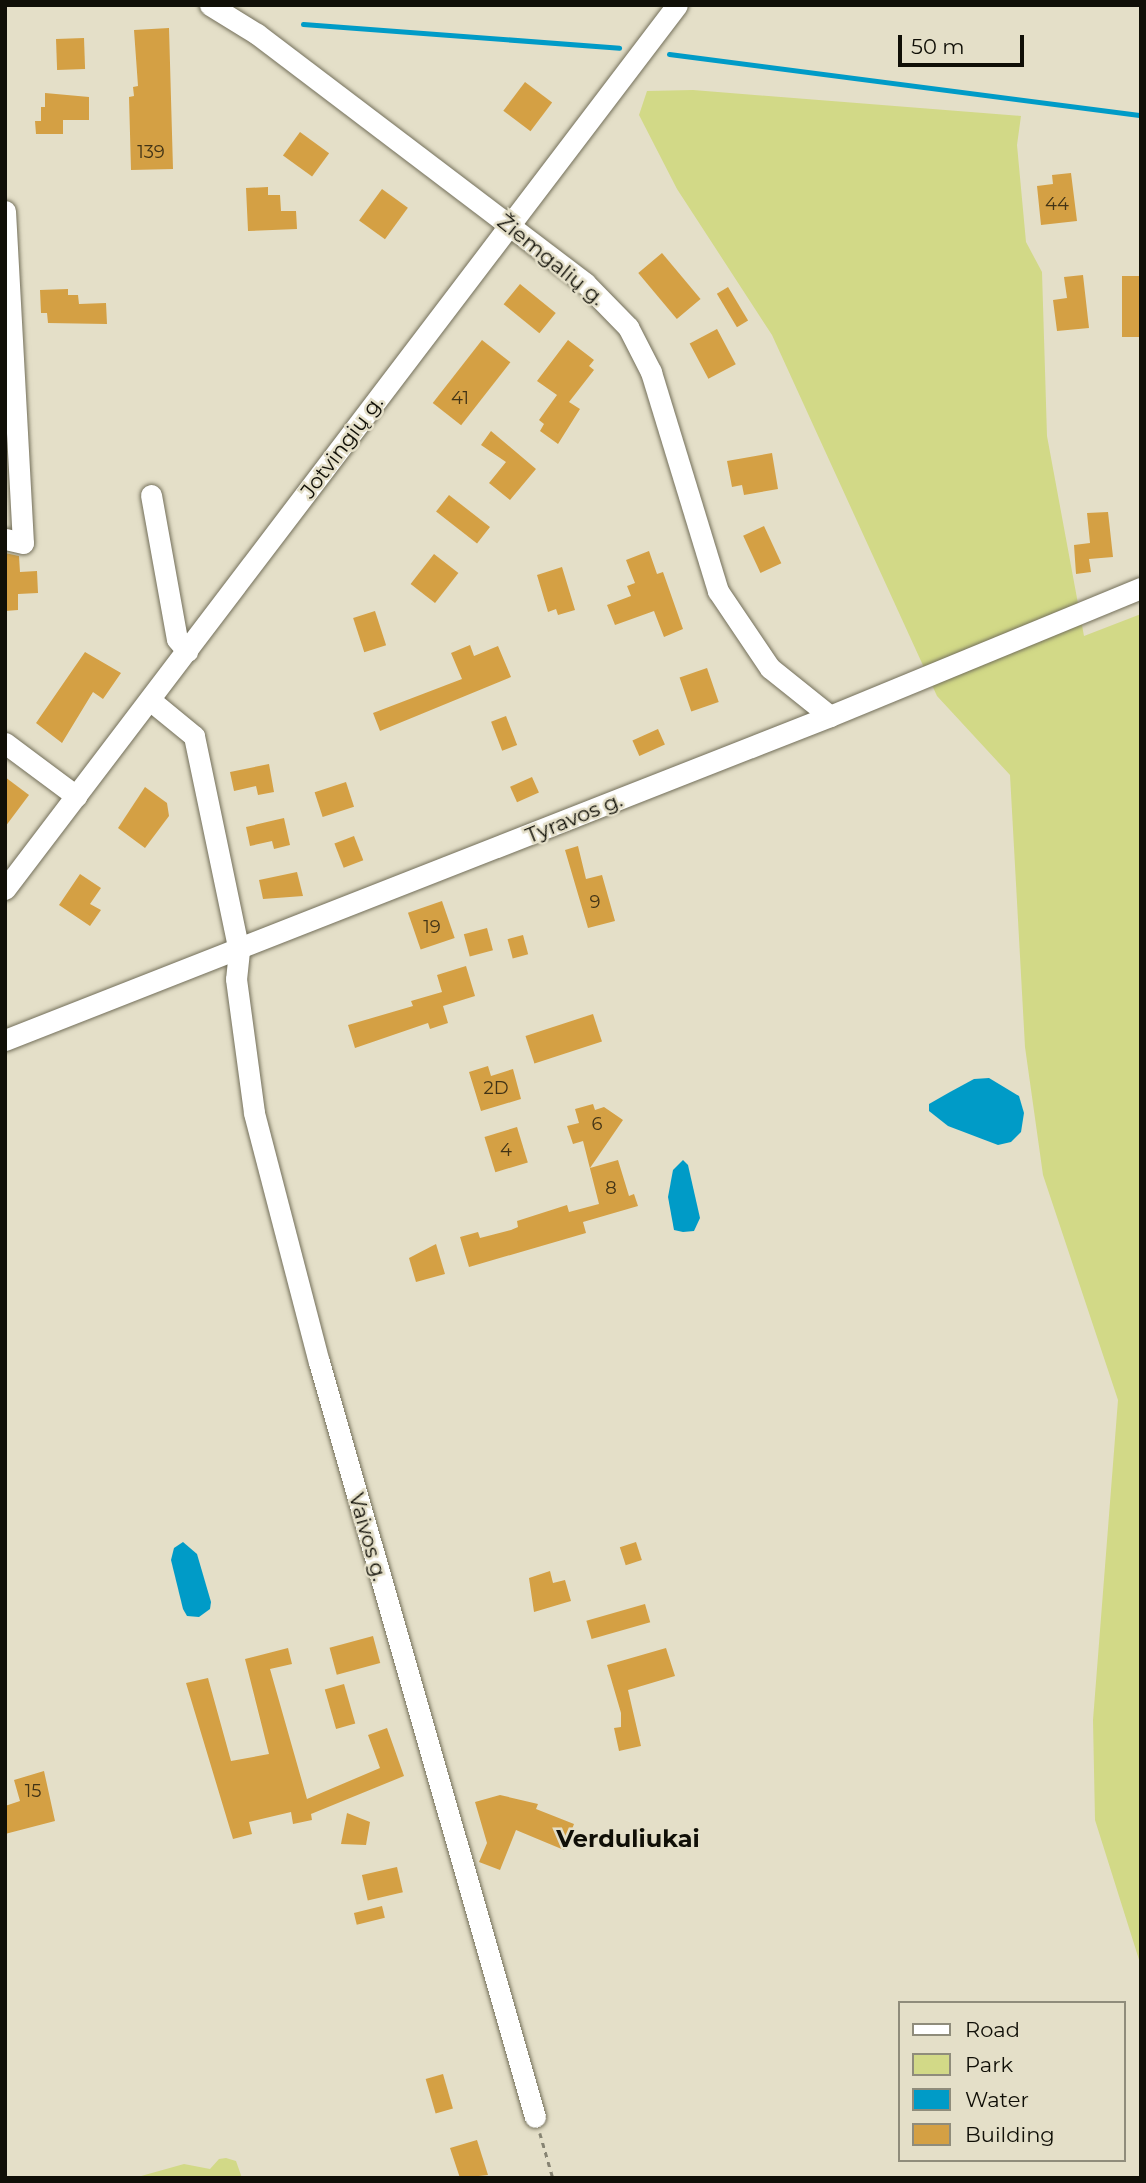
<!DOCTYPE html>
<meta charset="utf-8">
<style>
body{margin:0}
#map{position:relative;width:1146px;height:2183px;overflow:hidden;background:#e4dfc8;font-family:Montserrat,sans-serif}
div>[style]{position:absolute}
.green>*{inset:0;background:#d2d987}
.water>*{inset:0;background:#009bc7}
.stream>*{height:5px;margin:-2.5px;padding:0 2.5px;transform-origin:2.5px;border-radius:2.5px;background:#009bc7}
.building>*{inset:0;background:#d4a044;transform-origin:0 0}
.path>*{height:2.5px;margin-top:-1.25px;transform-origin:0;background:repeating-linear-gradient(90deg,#878473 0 5px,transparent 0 10px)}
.roads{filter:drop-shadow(0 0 2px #736f5a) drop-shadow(0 0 2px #736f5a)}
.minor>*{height:21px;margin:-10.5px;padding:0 10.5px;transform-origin:10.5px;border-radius:10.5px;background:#fff}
span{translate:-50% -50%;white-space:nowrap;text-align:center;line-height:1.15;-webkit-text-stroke:5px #e4dfc8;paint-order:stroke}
.number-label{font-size:18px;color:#413316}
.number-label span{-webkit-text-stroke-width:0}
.street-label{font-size:21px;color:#100f07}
.quarter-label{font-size:24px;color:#100f07;font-weight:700}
.frame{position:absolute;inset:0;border:7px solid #100f07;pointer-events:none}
.legend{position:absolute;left:898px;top:2001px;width:228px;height:161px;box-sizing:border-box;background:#e4dfc8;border:2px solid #8f8c7b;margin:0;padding:9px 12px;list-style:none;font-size:21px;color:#100f07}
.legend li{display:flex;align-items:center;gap:14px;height:35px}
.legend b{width:35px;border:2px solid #8f8c7b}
.scale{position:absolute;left:898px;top:35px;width:126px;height:32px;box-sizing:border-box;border:4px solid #100f07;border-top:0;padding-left:9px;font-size:21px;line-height:24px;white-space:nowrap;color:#100f07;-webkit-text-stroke:5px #e4dfc8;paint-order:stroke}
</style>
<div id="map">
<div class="green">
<i style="clip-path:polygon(693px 90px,1021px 116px,1017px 145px,1026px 242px,1042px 272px,1047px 436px,1084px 636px,1141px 614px,1141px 1966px,1095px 1820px,1093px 1720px,1118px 1400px,1043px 1175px,1025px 1047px,1010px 775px,937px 696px,772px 335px,677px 189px,639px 115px,647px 91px)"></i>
<i style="clip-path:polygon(226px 2158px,236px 2161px,242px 2178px,134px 2178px,184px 2164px,210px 2169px,219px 2159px)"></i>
</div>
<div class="water">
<i style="clip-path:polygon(989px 1078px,1019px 1096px,1024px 1113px,1021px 1132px,1011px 1142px,998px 1145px,948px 1126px,929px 1111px,929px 1104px,950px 1092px,974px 1079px)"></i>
<i style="clip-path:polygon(683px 1160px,688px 1165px,700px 1218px,694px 1231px,683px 1232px,674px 1230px,668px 1197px,673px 1170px)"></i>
<i style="clip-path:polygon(183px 1542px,197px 1554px,211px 1602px,210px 1609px,199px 1617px,187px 1616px,183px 1609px,171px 1560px,174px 1548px)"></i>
</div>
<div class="stream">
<i style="left:303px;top:24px;width:317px;rotate:4.3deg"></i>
<i style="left:669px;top:54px;width:476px;rotate:7.4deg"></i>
</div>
<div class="building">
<i style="clip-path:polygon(169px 28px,173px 169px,131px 170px,129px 97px,134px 96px,133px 87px,138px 86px,134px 30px)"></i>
<i style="left:84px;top:38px;width:31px;height:28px;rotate:88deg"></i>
<i style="left:525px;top:82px;width:34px;height:36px;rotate:37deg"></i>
<i style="clip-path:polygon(45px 93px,89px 97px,89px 120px,63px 120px,63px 134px,36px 134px,35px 121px,41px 121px,41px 107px,45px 107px)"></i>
<i style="left:300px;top:132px;width:36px;height:29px;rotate:36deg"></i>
<i style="clip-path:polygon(1071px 173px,1077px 221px,1041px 225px,1037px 186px,1053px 184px,1052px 175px)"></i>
<i style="clip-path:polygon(268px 187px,268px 195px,280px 195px,281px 211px,296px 211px,297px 229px,248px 231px,246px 188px)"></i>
<i style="left:382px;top:189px;width:32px;height:39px;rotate:36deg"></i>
<i style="left:662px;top:253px;width:60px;height:31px;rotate:50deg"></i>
<i style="clip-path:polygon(1083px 275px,1089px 328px,1057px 331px,1053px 300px,1067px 298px,1064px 277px)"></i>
<i style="left:1141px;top:276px;width:61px;height:19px;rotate:90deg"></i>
<i style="left:520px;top:284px;width:46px;height:26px;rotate:39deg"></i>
<i style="left:728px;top:287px;width:39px;height:13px;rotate:59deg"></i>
<i style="clip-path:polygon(68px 289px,68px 295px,78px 295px,79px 304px,106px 303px,107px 324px,48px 323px,47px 313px,41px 313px,40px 290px)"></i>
<i style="left:717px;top:329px;width:40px;height:31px;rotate:62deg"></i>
<i style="left:482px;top:340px;width:36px;height:80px;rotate:38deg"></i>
<i style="clip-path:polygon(568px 340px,594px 360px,589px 366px,594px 370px,569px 402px,580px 409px,558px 444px,540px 431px,544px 424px,539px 420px,557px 395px,537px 381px)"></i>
<i style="clip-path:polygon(491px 431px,536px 469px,510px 500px,489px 483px,506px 462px,481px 445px)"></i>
<i style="clip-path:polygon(772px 453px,778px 489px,744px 495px,742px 485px,732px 487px,727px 461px)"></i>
<i style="left:449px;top:495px;width:52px;height:21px;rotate:38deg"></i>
<i style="clip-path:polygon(1108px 512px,1113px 557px,1089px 559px,1091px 572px,1076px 574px,1074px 545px,1090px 543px,1087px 513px)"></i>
<i style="left:764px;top:526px;width:41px;height:23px;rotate:65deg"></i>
<i style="clip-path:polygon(649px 551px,657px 574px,663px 572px,683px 629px,664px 637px,654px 611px,615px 625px,607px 605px,631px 596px,627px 586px,635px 583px,626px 560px)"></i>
<i style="clip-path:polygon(5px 553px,19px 556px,20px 572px,37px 571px,38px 593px,18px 594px,18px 610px,5px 611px)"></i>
<i style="left:434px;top:554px;width:31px;height:38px;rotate:38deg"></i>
<i style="clip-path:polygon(562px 567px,575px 610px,558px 615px,556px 609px,548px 612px,537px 575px)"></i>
<i style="left:375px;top:611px;width:36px;height:23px;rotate:72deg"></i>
<i style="clip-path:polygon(470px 645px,474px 656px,498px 646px,511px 677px,380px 731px,373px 713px,462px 679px,451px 653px)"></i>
<i style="clip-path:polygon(85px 652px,121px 673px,103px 699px,93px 692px,62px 743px,36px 723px)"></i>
<i style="left:707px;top:668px;width:36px;height:29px;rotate:71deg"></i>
<i style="left:506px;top:716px;width:31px;height:16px;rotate:69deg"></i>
<i style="left:658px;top:729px;width:17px;height:28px;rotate:66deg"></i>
<i style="clip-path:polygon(269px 764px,274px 792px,258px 795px,256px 786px,234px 791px,230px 772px)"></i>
<i style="clip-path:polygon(5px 777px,29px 795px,5px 827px)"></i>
<i style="left:532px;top:777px;width:17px;height:24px;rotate:66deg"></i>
<i style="left:346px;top:782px;width:26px;height:33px;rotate:72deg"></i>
<i style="clip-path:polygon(145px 787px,167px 803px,169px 816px,145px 848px,118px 828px)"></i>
<i style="clip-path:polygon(284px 818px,290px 845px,274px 849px,272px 841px,250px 846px,246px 827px)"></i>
<i style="left:354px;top:836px;width:26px;height:21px;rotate:69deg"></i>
<i style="clip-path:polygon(578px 846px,586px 879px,602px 875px,615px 921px,588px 928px,565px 850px)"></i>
<i style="clip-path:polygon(297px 872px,303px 896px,263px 899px,259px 880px)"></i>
<i style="clip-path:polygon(80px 874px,101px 888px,90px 904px,101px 910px,90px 926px,59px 905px)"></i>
<i style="left:442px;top:901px;width:39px;height:36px;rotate:71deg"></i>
<i style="left:487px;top:928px;width:23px;height:24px;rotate:75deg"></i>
<i style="left:523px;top:935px;width:20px;height:16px;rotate:75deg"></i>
<i style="clip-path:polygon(466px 966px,475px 996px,443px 1006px,448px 1023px,430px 1029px,428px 1023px,355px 1048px,348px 1025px,413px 1006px,411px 1001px,442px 992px,437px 975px)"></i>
<i style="left:593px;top:1014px;width:29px;height:71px;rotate:72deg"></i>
<i style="clip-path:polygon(488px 1066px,491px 1076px,513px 1069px,521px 1099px,481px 1111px,469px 1072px)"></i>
<i style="clip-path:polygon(593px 1104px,595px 1110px,604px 1107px,623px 1120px,590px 1168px,618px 1160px,629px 1196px,634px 1194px,638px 1206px,583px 1222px,586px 1233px,469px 1267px,460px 1237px,478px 1232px,480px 1238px,511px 1230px,518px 1227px,517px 1221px,567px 1205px,569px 1212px,599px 1204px,583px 1141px,573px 1144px,567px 1126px,579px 1123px,575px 1109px)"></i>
<i style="left:517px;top:1127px;width:37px;height:34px;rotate:73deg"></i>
<i style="clip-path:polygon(436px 1244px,445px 1274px,416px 1282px,409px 1258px)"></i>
<i style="left:636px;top:1542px;width:19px;height:17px;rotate:72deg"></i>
<i style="clip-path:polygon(550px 1571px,553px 1583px,565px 1580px,571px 1601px,534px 1612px,529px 1578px)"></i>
<i style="left:645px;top:1604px;width:19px;height:61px;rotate:74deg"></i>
<i style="left:373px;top:1636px;width:28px;height:45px;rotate:75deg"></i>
<i style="clip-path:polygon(288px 1648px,292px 1664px,270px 1669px,307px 1799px,380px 1768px,368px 1735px,387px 1728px,404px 1776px,311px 1814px,312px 1820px,293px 1824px,291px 1812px,249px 1822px,252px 1834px,233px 1839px,186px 1683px,208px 1678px,231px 1761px,269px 1754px,245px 1659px)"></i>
<i style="clip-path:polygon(666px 1648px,675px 1676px,628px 1690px,641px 1746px,619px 1751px,614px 1728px,621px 1727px,621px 1713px,607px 1665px)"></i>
<i style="left:344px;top:1684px;width:41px;height:20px;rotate:74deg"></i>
<i style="clip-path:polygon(44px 1771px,55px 1821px,5px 1834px,5px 1806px,20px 1801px,14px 1780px)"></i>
<i style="clip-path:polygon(500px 1795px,538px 1804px,536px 1809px,574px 1824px,564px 1850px,516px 1830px,500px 1870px,479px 1862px,487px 1843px,475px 1802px)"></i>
<i style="clip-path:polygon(347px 1813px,370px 1822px,366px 1845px,341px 1844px)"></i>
<i style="left:397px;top:1867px;width:26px;height:36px;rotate:77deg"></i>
<i style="left:382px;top:1906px;width:12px;height:29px;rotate:76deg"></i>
<i style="left:443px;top:2074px;width:36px;height:18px;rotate:74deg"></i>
<i style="clip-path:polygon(477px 2140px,488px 2175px,460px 2178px,450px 2148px)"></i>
</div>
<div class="path">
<i style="left:540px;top:2133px;width:47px;rotate:73.9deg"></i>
</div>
<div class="roads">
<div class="minor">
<i style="left:210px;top:5px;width:55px;rotate:31.7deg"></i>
<i style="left:257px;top:34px;width:412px;rotate:37.2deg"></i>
<i style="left:585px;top:283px;width:62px;rotate:45.7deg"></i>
<i style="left:628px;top:327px;width:51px;rotate:62.9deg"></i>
<i style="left:651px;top:372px;width:229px;rotate:73deg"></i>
<i style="left:718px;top:591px;width:93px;rotate:56deg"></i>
<i style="left:770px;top:668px;width:77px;rotate:38.7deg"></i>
<i style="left:5px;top:211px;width:332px;rotate:86.9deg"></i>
<i style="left:23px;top:543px;width:18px;rotate:-167deg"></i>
<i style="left:151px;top:495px;width:146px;rotate:79.8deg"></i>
<i style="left:177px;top:639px;width:16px;rotate:50deg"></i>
<i style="left:150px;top:700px;width:57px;rotate:39.3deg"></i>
<i style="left:194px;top:736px;width:220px;rotate:78.2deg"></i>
<i style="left:239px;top:951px;width:28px;rotate:96deg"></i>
<i style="left:236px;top:979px;width:135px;rotate:82.3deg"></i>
<i style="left:254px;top:1113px;width:257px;rotate:75.4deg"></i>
<i style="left:319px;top:1362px;width:785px;rotate:74.03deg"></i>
<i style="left:5px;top:743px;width:89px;rotate:36.7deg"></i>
<i style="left:5px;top:889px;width:1110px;rotate:-52.76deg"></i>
<i style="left:5px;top:1040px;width:886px;rotate:-21.44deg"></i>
<i style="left:830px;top:716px;width:336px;rotate:-22.4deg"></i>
</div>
</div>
<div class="number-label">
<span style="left:151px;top:152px">139</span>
<span style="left:1057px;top:204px">44</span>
<span style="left:460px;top:398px">41</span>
<span style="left:595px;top:902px">9</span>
<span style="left:432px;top:927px">19</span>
<span style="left:496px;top:1088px">2D</span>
<span style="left:597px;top:1124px">6</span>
<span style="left:506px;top:1150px">4</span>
<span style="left:611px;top:1188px">8</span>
<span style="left:33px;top:1791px">15</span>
</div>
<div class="street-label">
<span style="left:551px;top:260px;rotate:39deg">Žiemgalių g.</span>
<span style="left:342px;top:447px;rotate:-53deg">Jotvingių g.</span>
<span style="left:574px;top:818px;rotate:-22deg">Tyravos g.</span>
<span style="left:368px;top:1537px;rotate:74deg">Vaivos g.</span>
</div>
<div class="quarter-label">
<span style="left:628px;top:1839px">Verduliukai</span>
</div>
<div class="frame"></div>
<ul class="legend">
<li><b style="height:9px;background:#fff"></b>Road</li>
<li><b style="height:19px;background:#d2d987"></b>Park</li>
<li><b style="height:19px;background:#009bc7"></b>Water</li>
<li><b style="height:19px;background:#d4a044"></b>Building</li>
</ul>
<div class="scale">50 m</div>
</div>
